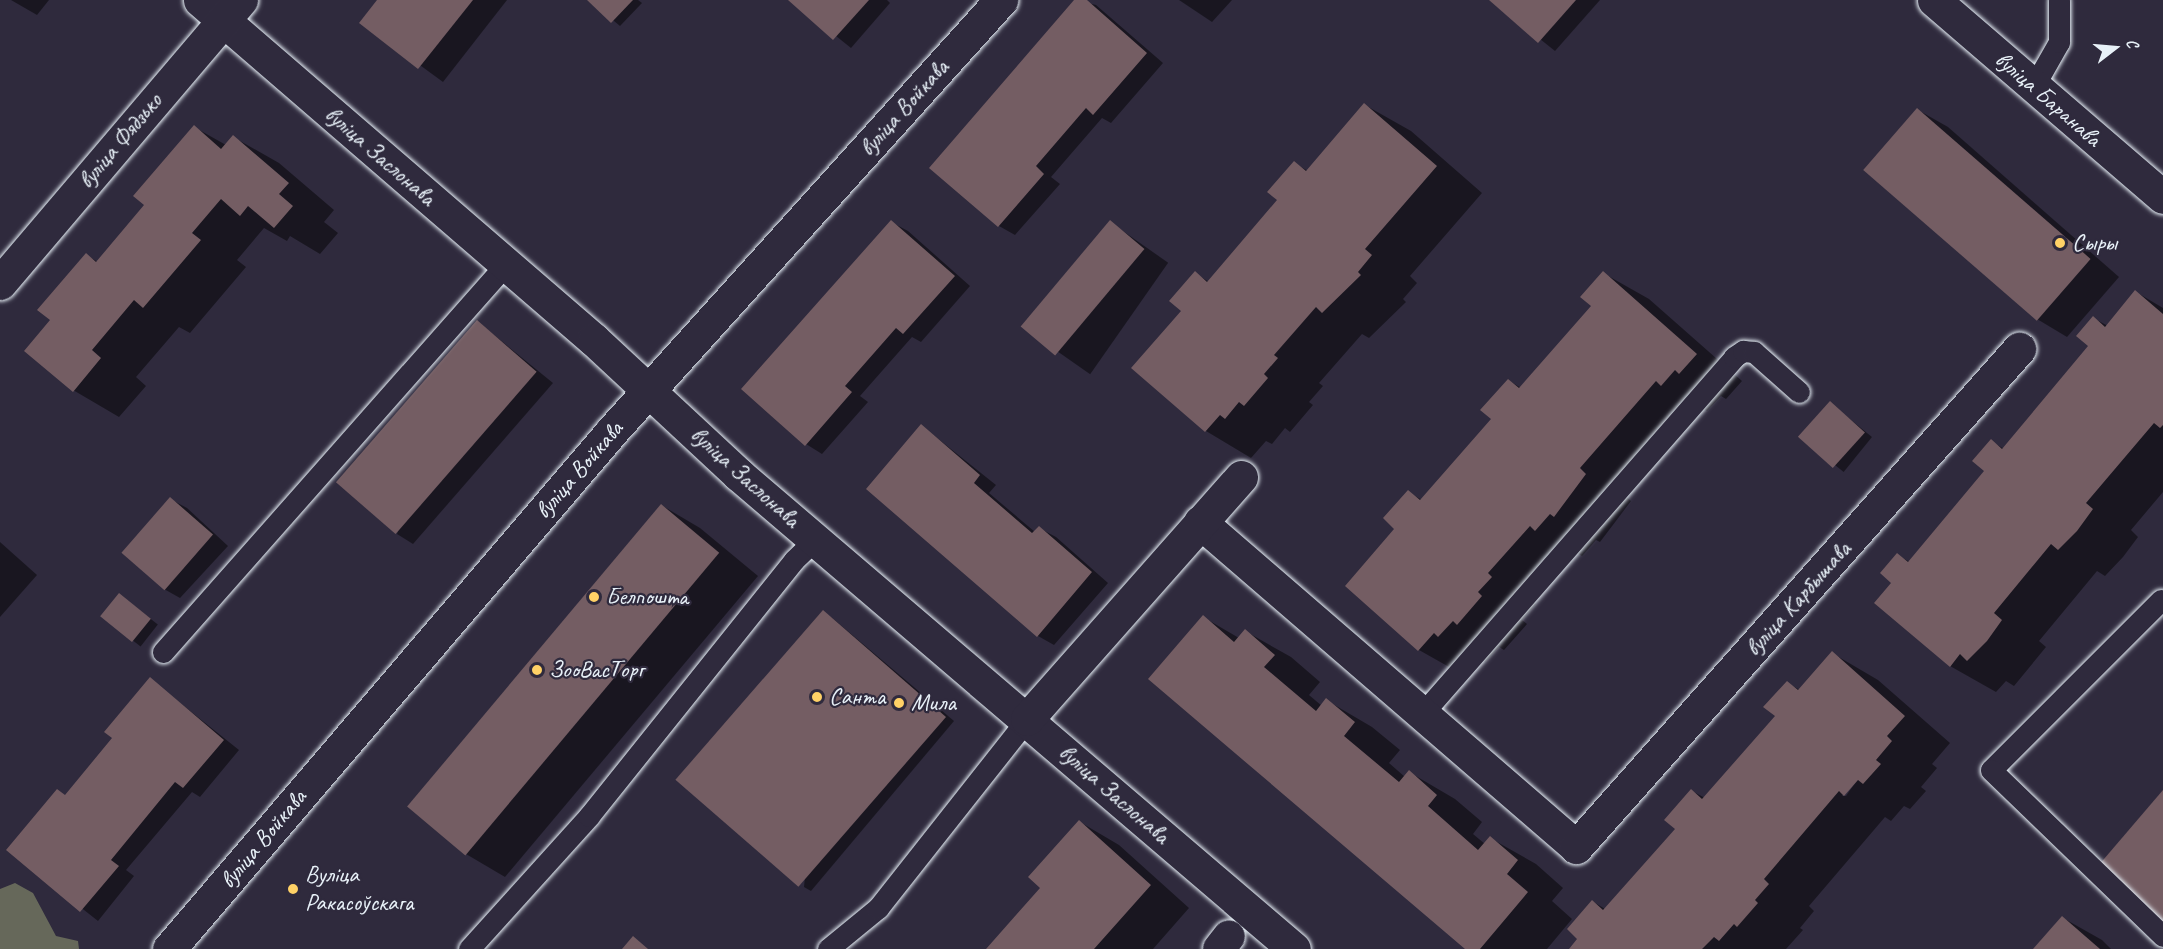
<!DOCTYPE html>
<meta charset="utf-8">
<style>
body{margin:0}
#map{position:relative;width:2163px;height:949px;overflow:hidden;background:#2f2a3d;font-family:Caveat,sans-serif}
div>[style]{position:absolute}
.green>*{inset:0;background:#66685a}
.shadow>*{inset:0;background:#0007;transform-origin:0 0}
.building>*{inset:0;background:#745d63;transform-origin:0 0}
.roads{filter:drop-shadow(0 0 2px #e8f1f8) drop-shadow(0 0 2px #e8f1f8)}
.service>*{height:21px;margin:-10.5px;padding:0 10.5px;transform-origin:10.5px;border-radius:10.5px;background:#2f2a3d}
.pedestrian>*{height:32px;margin:-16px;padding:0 16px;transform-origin:16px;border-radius:16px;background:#2f2a3d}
.minor>*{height:33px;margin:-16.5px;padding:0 16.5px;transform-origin:16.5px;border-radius:16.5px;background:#2f2a3d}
.secondary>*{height:33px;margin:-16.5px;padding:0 16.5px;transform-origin:16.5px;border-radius:16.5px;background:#2f2a3d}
.dots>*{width:16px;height:16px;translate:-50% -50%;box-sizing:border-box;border:3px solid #2f2a3d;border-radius:50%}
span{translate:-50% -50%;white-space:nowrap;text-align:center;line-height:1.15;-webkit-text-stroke:4.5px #2f2a3d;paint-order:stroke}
.street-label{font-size:24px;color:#e8f1f8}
.poi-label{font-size:24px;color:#e8f1f8}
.left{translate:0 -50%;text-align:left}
.north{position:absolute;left:2085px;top:18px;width:60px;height:60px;-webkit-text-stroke:4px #2f2a3d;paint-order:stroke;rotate:74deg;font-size:16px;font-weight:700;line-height:24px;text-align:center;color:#e8f1f8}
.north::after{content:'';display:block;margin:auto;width:21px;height:27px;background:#e8f1f8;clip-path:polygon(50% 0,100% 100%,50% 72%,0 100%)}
</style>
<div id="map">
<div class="green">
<i style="clip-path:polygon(15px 883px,33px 893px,56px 936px,78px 941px,79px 949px,0 949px,0 889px)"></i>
</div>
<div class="shadow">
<i style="clip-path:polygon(11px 0,49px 0,37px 15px)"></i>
<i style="clip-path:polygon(379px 0,507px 0,443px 82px,361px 22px)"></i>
<i style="clip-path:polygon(589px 0,638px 0,642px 3px,620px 26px)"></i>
<i style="clip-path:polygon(791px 0,887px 0,890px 3px,851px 48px)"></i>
<i style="clip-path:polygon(1076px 0,1096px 5px,1163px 63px,1111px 123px,1102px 118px,1051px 177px,1060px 184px,1015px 235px,999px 226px)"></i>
<i style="clip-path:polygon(1179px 0,1232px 0,1212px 22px)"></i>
<i style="clip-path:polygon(1491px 0,1600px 0,1555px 51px)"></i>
<i style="clip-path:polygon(1365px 105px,1411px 131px,1482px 193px,1410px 276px,1417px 283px,1403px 299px,1406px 302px,1369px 338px,1362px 334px,1319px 383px,1323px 386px,1309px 402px,1313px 405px,1290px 432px,1285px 428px,1272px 444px,1266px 441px,1251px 458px,1206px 431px,1183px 310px,1195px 273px,1209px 282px,1280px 200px,1294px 163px,1308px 171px)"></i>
<i style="clip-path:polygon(1918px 110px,1948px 127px,2119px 277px,2067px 337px,2037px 319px)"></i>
<i style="clip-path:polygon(194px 127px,226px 145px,233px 137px,279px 163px,334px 210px,324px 222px,338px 233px,320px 254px,290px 236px,287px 241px,264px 228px,237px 260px,246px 267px,190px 333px,179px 327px,136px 377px,146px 386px,119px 417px,73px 390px,52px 320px,86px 255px,98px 262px,146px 205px)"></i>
<i style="clip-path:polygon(891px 222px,908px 231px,970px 286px,921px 342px,912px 337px,860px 396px,868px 402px,822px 454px,806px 444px)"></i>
<i style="left:1110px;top:222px;width:71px;height:136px;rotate:35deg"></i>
<i style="clip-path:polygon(1603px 273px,1649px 299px,1742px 381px,1726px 399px,1721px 396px,1707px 411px,1702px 408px,1625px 496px,1631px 501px,1600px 542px,1596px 540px,1582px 556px,1575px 552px,1532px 601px,1536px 604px,1522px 620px,1527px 624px,1504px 650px,1499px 647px,1485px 662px,1480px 659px,1465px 676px,1419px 650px,1397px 529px,1408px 492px,1422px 500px,1493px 419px,1508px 380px,1521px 388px,1593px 306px)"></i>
<i style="clip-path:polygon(2136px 292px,2163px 308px,2163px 492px,2131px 530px,2138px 537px,2123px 557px,2105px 576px,2097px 571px,2039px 641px,2046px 647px,2014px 686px,2006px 681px,1996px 692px,1950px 666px,1897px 555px,1910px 562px,1986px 471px,1991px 441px,2004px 449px,2090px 346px,2093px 318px,2108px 326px)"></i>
<i style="clip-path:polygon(478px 322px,553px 383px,413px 544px,397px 534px)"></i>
<i style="left:1830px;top:403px;width:54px;height:45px;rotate:39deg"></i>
<i style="clip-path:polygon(922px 426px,996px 485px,989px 493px,1035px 532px,1039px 528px,1056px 537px,1108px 583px,1054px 645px,1038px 636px)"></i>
<i style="clip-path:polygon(170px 499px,187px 508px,228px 546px,180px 598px,164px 589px)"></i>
<i style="clip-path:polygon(661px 505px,700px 528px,758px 576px,505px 877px,466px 854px)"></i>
<i style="clip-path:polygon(0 542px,37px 575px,0 617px)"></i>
<i style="left:120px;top:595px;width:48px;height:28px;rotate:38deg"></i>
<i style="clip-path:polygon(831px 617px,954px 721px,811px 891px,804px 887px)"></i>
<i style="clip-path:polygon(1203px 617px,1239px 638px,1245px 631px,1291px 657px,1320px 682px,1309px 695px,1322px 706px,1326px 700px,1372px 727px,1400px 750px,1389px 763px,1405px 777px,1409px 772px,1455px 799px,1482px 822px,1473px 834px,1485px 844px,1490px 838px,1536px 864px,1563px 888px,1552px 901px,1572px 919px,1547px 949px,1468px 949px)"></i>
<i style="clip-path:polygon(evenodd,1832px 653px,1878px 680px,1950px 743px,1932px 764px,1937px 768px,1921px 787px,1926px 791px,1910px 809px,1904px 806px,1891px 821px,1885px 817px,1809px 906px,1814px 911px,1800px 928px,1803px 930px,1786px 949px,1571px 949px,1580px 938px,1592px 901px,1605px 909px,1677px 829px,1692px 791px,1705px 798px,1777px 716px,1787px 683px,1800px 690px,1832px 653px,1862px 773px,1846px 796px,1842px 796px,1862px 773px)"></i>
<i style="clip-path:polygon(150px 679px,239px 750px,200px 797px,192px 792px,126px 870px,134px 876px,98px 921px,8px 850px,66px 796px,114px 738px)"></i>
<i style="clip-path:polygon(1080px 822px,1119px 845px,1189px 908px,1153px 949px,988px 949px,1042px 888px)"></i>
<i style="clip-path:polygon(2063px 918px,2102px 940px,2111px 949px,2035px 949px)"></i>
</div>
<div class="building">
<i style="clip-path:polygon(377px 0,473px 0,418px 69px,359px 23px)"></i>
<i style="clip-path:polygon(587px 0,633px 0,611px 23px)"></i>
<i style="clip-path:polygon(788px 0,869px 0,833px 40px)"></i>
<i style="clip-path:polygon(1074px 0,1087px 0,1147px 53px,1093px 115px,1086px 108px,1036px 166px,1044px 174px,998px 227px,929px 168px)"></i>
<i style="clip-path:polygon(1489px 0,1576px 0,1538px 43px)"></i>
<i style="clip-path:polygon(1364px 103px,1437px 166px,1365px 249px,1372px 255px,1358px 272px,1361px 275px,1322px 313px,1316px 307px,1274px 355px,1278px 358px,1264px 374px,1268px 378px,1244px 406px,1239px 402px,1225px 419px,1220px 415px,1205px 432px,1131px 368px,1181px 311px,1169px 301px,1195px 271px,1207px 282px,1277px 200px,1267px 192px,1294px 161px,1306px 171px)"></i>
<i style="left:1917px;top:108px;width:230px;height:82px;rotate:41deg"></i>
<i style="clip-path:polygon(194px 125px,221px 149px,233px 135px,289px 183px,279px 194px,293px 206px,274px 228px,248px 206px,240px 216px,221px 199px,192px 233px,201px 240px,143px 308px,134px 300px,92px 350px,101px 358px,73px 392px,24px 351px,50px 320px,37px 310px,86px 253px,96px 262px,144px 205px,133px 196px)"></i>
<i style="clip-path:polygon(891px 220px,955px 276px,903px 334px,896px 328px,845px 386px,852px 392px,805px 446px,741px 389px)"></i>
<i style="left:1110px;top:220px;width:45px;height:139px;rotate:40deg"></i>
<i style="clip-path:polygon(1603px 271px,1697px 354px,1679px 374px,1675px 370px,1661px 386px,1656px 381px,1580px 468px,1586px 474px,1554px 517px,1550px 514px,1535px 531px,1530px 526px,1488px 573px,1492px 577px,1478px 592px,1482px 596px,1457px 625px,1453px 621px,1438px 637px,1434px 633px,1418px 651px,1345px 586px,1394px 529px,1383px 518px,1408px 490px,1420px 500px,1491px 419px,1480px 410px,1508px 379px,1519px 388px,1591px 306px,1580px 297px)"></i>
<i style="clip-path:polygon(2135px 290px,2163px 314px,2163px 425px,2160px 428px,2154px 423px,2086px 503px,2093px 509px,2077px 531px,2058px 550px,2051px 544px,1994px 613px,2002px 620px,1987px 641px,1967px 661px,1960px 654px,1950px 667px,1874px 603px,1891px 583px,1880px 573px,1897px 553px,1908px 562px,1984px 471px,1972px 461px,1991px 439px,2002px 449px,2088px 346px,2076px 336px,2093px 316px,2105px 327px)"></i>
<i style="left:477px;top:320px;width:79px;height:215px;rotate:41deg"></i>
<i style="left:1830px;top:401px;width:47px;height:48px;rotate:42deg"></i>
<i style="clip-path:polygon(921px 424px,980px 475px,974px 483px,1032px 533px,1039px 526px,1092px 572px,1037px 637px,866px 489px)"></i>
<i style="left:170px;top:497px;width:57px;height:74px;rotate:41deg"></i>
<i style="left:661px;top:504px;width:76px;height:395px;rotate:40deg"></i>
<i style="left:119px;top:593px;width:41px;height:30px;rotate:39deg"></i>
<i style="left:823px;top:610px;width:163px;height:225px;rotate:41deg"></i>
<i style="clip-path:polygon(1203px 615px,1234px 642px,1245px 629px,1275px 655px,1264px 667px,1316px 711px,1326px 698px,1355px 722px,1344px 736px,1399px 782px,1409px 770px,1437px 795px,1428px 806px,1478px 850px,1490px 836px,1518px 860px,1507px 874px,1528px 892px,1480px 949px,1465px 949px,1148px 679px)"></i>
<i style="clip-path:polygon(1832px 651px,1905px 716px,1887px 736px,1892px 741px,1876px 760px,1881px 764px,1863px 784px,1858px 780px,1844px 796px,1839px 791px,1764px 879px,1769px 884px,1755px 900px,1758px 903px,1737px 927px,1734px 924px,1719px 941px,1714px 937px,1702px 949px,1569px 949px,1577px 939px,1567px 929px,1592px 900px,1603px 910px,1675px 829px,1664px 820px,1691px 789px,1702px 799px,1775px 716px,1763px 707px,1787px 681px,1798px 690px)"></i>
<i style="clip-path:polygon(150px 677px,224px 740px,183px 788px,175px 782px,111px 860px,119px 866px,80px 912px,6px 850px,57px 789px,65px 795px,112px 738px,104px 732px)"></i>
<i style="clip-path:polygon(2163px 790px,2163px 922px,2098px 866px)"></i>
<i style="clip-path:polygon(1079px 820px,1151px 885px,1094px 949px,986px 949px,1040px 888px,1028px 877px)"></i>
<i style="clip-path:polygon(2062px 916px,2100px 949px,2033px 949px)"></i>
<i style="clip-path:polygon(633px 936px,648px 949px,622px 949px)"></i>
</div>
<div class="roads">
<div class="service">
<i style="left:2034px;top:86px;width:51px;rotate:-60.4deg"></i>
<i style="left:2059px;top:42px;width:42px;rotate:-90deg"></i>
<i style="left:2161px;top:600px;width:240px;rotate:135deg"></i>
<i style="left:1991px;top:770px;width:239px;rotate:44deg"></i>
<i style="left:163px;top:652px;width:518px;rotate:-48.52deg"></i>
<i style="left:1422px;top:714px;width:474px;rotate:-48.8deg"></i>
<i style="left:1734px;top:357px;width:11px;rotate:-34deg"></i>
<i style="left:1743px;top:351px;width:11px;rotate:5deg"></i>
<i style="left:1754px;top:352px;width:60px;rotate:41.6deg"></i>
<i style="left:469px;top:949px;width:179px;rotate:-47.9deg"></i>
<i style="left:589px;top:816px;width:328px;rotate:-51.3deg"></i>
<i style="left:794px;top:560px;width:29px;rotate:-44deg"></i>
<i style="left:828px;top:949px;width:65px;rotate:-39.4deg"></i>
<i style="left:878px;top:908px;width:241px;rotate:-51.7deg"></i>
</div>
<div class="pedestrian">
<i style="left:1219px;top:949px;width:16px;rotate:-52deg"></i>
</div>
<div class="minor">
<i style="left:200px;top:0;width:520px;rotate:40.79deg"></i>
<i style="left:594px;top:340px;width:197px;rotate:42.9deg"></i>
<i style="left:738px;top:474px;width:731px;rotate:40.51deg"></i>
<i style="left:0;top:283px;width:372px;rotate:-49.6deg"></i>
<i style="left:1200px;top:522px;width:497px;rotate:40.8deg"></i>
<i style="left:1576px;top:847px;width:667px;rotate:-48.35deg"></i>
<i style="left:1027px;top:719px;width:323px;rotate:-48.5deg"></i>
</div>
<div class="secondary">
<i style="left:1934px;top:0;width:302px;rotate:40.7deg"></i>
<i style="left:169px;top:949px;width:682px;rotate:-49.46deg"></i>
<i style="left:612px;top:431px;width:581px;rotate:-47.93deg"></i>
</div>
</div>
<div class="dots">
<i style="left:2060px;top:243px;background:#ffd166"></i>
<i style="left:594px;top:597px;background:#ffd166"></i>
<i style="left:537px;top:670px;background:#ffd166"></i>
<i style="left:817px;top:697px;background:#ffd166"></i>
<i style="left:899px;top:703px;background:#ffd166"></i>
<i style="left:293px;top:889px;background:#ffd166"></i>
</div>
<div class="street-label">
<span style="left:2048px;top:99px;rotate:41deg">вуліца Баранава</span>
<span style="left:904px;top:108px;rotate:-48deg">вуліца Войкава</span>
<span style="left:120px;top:141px;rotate:-50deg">вуліца Фядзько</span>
<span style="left:380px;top:156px;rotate:41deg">вуліца Заслонава</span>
<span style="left:579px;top:470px;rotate:-49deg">вуліца Войкава</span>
<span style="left:745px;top:477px;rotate:42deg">вуліца Заслонава</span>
<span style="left:1798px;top:599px;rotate:-48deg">вуліца Карбышава</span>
<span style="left:1114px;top:794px;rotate:41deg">вуліца Заслонава</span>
<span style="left:263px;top:839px;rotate:-50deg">вуліца Войкава</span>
</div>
<div class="poi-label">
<span class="left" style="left:2072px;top:243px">Сыры</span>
<span class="left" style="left:606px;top:597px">Белпошта</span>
<span class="left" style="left:549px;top:670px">ЗооВасТорг</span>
<span class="left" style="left:829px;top:697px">Санта</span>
<span class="left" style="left:911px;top:703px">Мила</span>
<span class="left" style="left:305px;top:889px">Вуліца<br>Ракасоўскага</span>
</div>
<div class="north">С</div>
</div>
